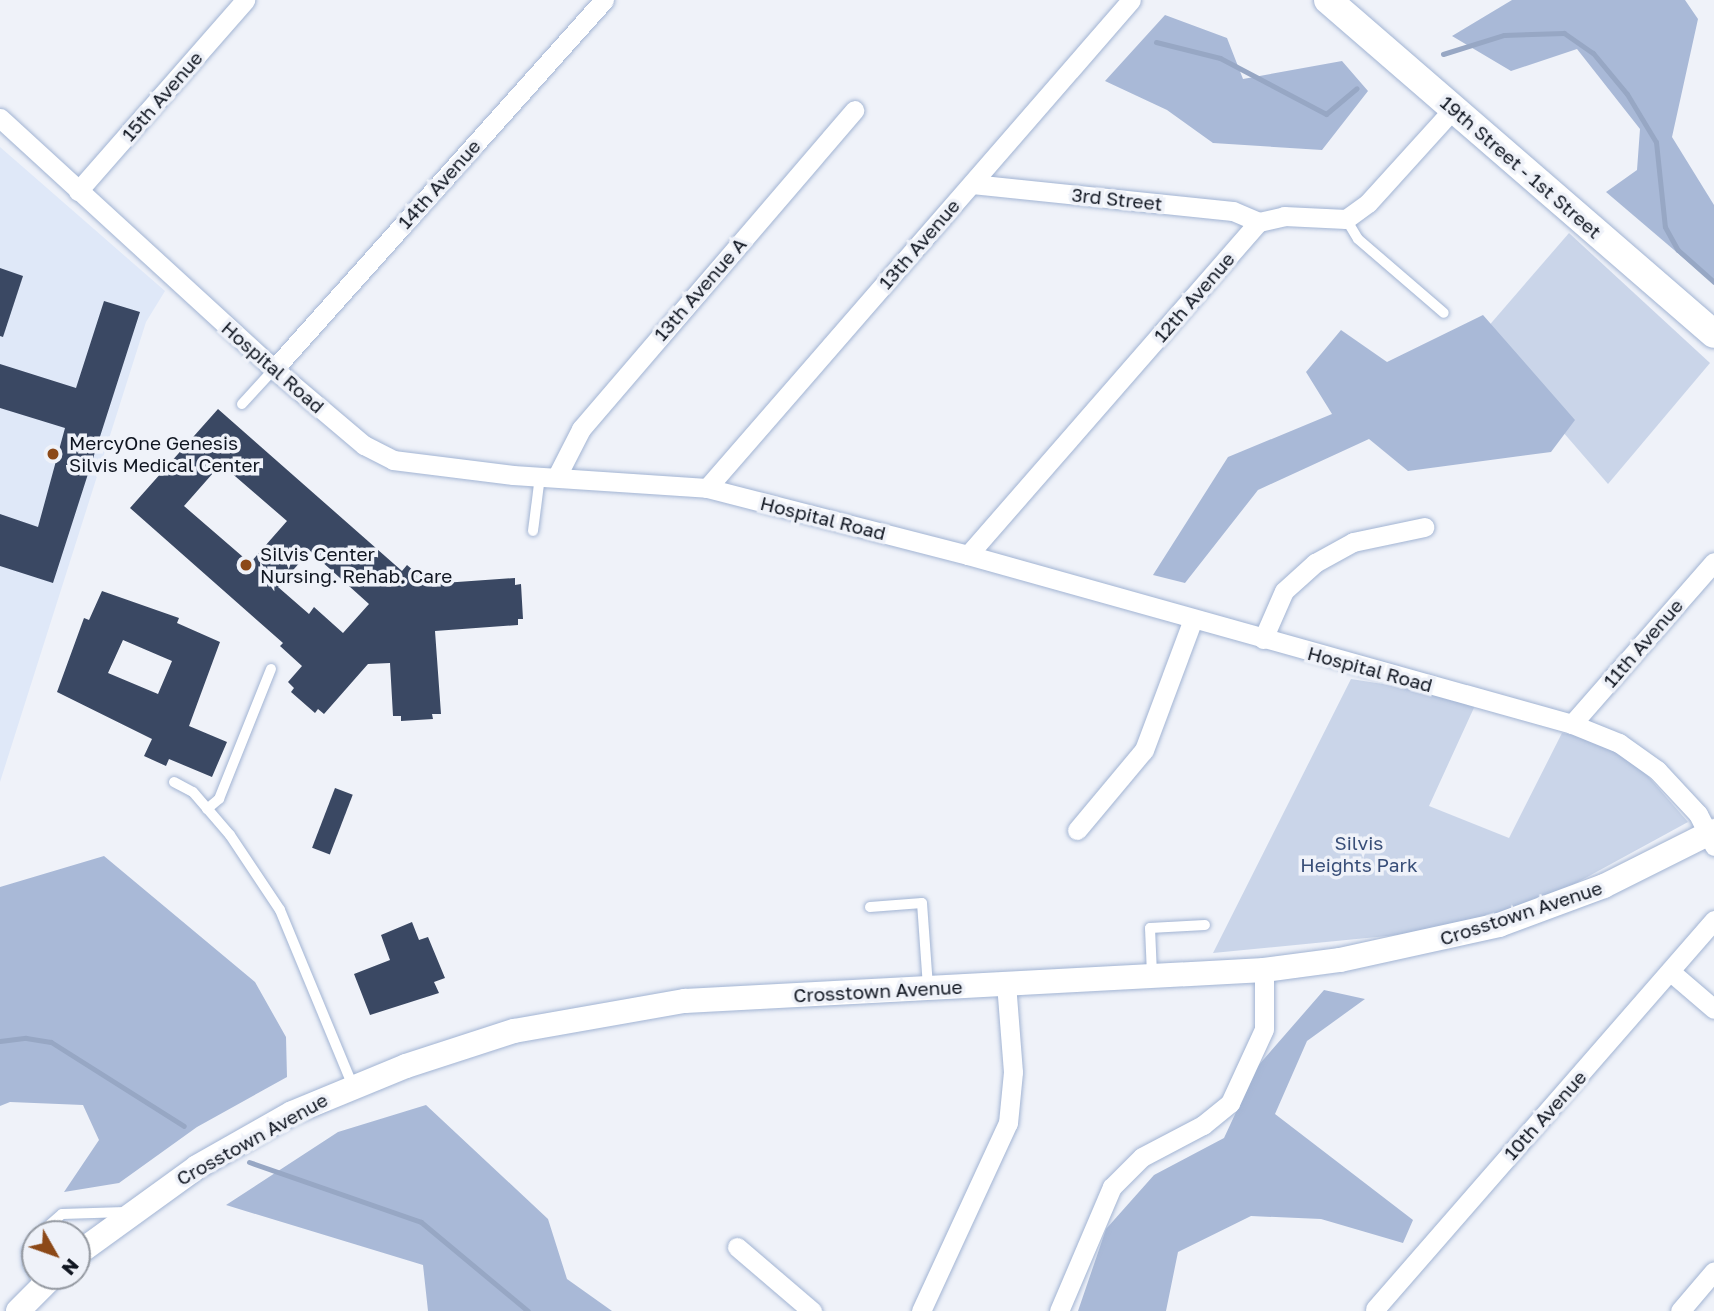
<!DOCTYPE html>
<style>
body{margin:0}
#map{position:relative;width:1714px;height:1311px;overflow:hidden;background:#eff2f9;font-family:"Golos Text",sans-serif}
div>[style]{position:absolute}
.built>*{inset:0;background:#dfe8f8}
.green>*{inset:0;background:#cad5e9}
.forest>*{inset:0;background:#a9b9d7}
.stream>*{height:5px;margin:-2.5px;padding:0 2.5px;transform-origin:2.5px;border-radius:2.5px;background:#97a7c4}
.building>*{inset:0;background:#3a4863;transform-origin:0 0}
.roads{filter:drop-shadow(0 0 2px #a2b4d3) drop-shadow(0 0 2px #a2b4d3)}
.service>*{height:10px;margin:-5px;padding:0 5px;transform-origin:5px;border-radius:5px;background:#fff}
.minor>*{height:19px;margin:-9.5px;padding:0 9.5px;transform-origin:9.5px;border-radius:9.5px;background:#fff}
.tertiary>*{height:24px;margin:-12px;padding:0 12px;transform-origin:12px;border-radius:12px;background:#fff}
.secondary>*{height:28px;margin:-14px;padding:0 14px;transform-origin:14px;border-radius:14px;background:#fff}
.dots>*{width:19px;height:19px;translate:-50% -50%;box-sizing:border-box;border:4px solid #eff2f9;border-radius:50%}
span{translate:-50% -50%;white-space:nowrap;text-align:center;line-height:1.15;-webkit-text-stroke:7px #eff2f9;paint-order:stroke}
.street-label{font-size:19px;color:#0f1520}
.poi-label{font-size:19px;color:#0f1520}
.left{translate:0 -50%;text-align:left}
.park-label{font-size:19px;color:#384e78}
.north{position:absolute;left:21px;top:1220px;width:70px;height:70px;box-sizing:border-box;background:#eff2f9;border:2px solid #959aa2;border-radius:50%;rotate:130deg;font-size:19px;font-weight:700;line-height:28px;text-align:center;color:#0f1520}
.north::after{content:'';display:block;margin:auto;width:24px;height:32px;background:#8c4918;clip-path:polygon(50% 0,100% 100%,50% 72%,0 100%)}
</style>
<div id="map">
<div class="built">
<i style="clip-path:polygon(0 147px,165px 291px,146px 322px,0 782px)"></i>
</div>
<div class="green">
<i style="clip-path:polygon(1569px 233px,1710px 363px,1608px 484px,1480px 336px)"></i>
<i style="clip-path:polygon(1351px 679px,1478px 699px,1429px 806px,1509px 838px,1562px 733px,1619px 743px,1688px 822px,1499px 925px,1213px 953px)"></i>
</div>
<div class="forest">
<i style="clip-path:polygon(1512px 0,1685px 0,1698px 19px,1672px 137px,1714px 205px,1714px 284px,1606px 192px,1637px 170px,1640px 129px,1577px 49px,1511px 71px,1452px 36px)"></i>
<i style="clip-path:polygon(1165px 15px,1227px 38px,1243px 79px,1342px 61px,1368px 91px,1322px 150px,1213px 143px,1167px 110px,1105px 81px)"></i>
<i style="clip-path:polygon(1483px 315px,1575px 420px,1551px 452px,1408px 471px,1369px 439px,1258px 490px,1185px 583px,1153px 575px,1228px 457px,1332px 414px,1306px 372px,1341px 330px,1387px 362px)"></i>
<i style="clip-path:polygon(104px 856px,255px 982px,286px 1037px,287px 1077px,197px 1127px,119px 1183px,64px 1192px,99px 1140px,83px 1105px,10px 1102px,0 1106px,0 887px)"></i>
<i style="clip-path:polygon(1324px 990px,1365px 999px,1307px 1041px,1275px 1114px,1413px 1220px,1403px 1243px,1321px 1219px,1251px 1216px,1178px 1252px,1166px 1311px,1078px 1311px,1106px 1229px,1154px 1175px,1224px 1138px,1257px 1067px)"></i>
<i style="clip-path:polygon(426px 1105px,548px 1219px,567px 1279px,612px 1311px,428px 1311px,423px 1265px,226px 1205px,338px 1132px)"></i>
</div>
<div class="stream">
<i style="left:1156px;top:42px;width:66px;rotate:14deg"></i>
<i style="left:1220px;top:58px;width:120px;rotate:27.8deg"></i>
<i style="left:1326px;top:114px;width:40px;rotate:-40deg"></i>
<i style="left:1443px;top:54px;width:64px;rotate:-17.3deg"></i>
<i style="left:1504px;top:35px;width:60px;rotate:-1.9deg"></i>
<i style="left:1564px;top:33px;width:35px;rotate:35deg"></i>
<i style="left:1593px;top:53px;width:53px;rotate:50.3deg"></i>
<i style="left:1627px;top:94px;width:56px;rotate:58.9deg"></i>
<i style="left:1656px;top:142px;width:85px;rotate:84deg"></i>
<i style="left:1665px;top:227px;width:26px;rotate:61deg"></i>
<i style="left:1678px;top:250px;width:48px;rotate:41.6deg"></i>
<i style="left:0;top:1041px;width:26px;rotate:-7deg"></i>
<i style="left:26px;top:1038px;width:25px;rotate:9deg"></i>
<i style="left:51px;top:1042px;width:157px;rotate:32.3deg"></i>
<i style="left:249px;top:1162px;width:182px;rotate:19.2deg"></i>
<i style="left:421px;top:1222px;width:139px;rotate:39.8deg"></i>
</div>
<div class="building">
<i style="clip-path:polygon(0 268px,23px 276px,3px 337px,0 336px)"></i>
<i style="clip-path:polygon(104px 301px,140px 312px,53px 583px,0 566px,0 514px,38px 527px,65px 428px,0 408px,0 364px,76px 388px)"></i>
<i style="clip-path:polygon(evenodd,218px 409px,402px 571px,407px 565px,429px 584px,515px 578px,515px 585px,521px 584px,523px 619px,518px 619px,518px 625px,435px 631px,441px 714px,432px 714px,433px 719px,401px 721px,401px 716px,393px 716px,390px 663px,368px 664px,324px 714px,318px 709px,315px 713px,291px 692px,294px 688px,288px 682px,302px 666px,280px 646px,283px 643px,130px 508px,218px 409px,221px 464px,287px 521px,250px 563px,184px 506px,221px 464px,218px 409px,310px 551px,369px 604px,343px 633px,314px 607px,309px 614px,278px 587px,310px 551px)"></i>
<i style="clip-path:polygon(evenodd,102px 591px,179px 618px,177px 623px,220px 642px,189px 726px,227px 742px,212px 777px,169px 759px,166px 766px,144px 756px,152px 739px,57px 692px,84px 618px,89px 620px,102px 591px,123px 640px,172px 661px,158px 694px,108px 673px,123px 640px)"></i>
<i style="left:335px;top:788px;width:19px;height:64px;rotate:21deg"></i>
<i style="clip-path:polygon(412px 922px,419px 940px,428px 937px,445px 978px,434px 982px,439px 993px,370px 1015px,354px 974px,390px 960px,381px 935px)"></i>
</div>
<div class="roads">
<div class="service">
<i style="left:1346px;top:219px;width:23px;rotate:59deg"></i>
<i style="left:1358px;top:239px;width:113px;rotate:40.7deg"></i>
<i style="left:242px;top:404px;width:47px;rotate:-47.6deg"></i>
<i style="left:533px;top:531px;width:55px;rotate:-82.7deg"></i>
<i style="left:174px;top:782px;width:21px;rotate:28deg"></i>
<i style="left:193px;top:792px;width:57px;rotate:49.3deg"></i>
<i style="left:230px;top:835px;width:90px;rotate:56.3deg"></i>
<i style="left:280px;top:910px;width:191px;rotate:67.5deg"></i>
<i style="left:207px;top:809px;width:16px;rotate:-40deg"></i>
<i style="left:219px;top:799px;width:140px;rotate:-68.2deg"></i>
<i style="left:870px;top:907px;width:52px;rotate:-4.4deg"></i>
<i style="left:922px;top:903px;width:84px;rotate:85.9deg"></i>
<i style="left:1152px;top:974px;width:46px;rotate:-92.5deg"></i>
<i style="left:1150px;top:928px;width:55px;rotate:-3.1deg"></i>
<i style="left:39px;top:1234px;width:30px;rotate:-41deg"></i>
<i style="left:62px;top:1214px;width:63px;rotate:-1.8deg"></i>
<i style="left:35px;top:1238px;width:15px;rotate:122deg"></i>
<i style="left:27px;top:1251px;width:14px;rotate:86deg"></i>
<i style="left:28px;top:1265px;width:26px;rotate:59deg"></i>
</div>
<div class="minor">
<i style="left:0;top:118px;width:372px;rotate:42.5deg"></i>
<i style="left:274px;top:369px;width:118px;rotate:40.2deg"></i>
<i style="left:364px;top:445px;width:33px;rotate:27deg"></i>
<i style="left:393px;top:460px;width:121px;rotate:7.1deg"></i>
<i style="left:513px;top:475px;width:194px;rotate:3.8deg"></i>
<i style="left:707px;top:488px;width:269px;rotate:14.4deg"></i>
<i style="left:968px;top:555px;width:627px;rotate:15.63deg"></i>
<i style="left:1572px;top:724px;width:51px;rotate:22deg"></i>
<i style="left:1619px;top:743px;width:47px;rotate:35.4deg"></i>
<i style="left:1657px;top:770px;width:60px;rotate:47deg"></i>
<i style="left:1698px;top:814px;width:36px;rotate:63deg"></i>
<i style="left:972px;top:184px;width:262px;rotate:5.9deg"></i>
<i style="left:1233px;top:211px;width:28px;rotate:23deg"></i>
<i style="left:78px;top:191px;width:254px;rotate:-48.8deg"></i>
<i style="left:274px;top:369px;width:495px;rotate:-48.2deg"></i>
<i style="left:557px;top:476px;width:53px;rotate:-62.9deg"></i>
<i style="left:581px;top:429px;width:420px;rotate:-49.4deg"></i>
<i style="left:707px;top:488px;width:646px;rotate:-49.01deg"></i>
<i style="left:968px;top:555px;width:442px;rotate:-48.9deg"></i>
<i style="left:1259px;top:222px;width:26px;rotate:-13deg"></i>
<i style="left:1284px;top:216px;width:62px;rotate:2.8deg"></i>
<i style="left:1346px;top:219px;width:27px;rotate:-36deg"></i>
<i style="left:1368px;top:203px;width:128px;rotate:-47.8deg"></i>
<i style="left:1263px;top:639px;width:52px;rotate:-66.4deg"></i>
<i style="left:1284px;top:591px;width:42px;rotate:-42.1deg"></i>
<i style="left:1315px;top:563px;width:43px;rotate:-28.9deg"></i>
<i style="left:1353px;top:542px;width:73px;rotate:-11.9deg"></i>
<i style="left:1572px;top:724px;width:215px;rotate:-48.8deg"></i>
<i style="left:1077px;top:830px;width:104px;rotate:-50.1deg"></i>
<i style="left:1144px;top:750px;width:140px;rotate:-69.5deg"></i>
<i style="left:1672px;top:973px;width:55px;rotate:40.6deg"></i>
<i style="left:737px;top:1247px;width:99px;rotate:40.5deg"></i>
<i style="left:1375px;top:1309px;width:516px;rotate:-48.93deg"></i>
<i style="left:921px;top:1311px;width:207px;rotate:-65.2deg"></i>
<i style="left:1008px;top:1123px;width:51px;rotate:-84.4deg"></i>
<i style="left:1013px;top:1072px;width:89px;rotate:-94.5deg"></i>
<i style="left:1059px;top:1311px;width:135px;rotate:-66.9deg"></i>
<i style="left:1112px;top:1187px;width:42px;rotate:-45deg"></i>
<i style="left:1142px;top:1157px;width:69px;rotate:-27.7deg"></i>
<i style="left:1203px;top:1125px;width:35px;rotate:-39deg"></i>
<i style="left:1230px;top:1103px;width:81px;rotate:-65.3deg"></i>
<i style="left:1264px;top:1029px;width:59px;rotate:-90deg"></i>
<i style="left:1680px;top:1311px;width:52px;rotate:-49.6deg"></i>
</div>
<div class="tertiary">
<i style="left:77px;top:1254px;width:148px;rotate:-35.9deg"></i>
<i style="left:197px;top:1167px;width:109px;rotate:-29.6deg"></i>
<i style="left:292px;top:1113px;width:123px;rotate:-22.4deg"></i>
<i style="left:406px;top:1066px;width:114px;rotate:-18deg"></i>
<i style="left:514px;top:1031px;width:174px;rotate:-10deg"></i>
<i style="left:685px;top:1001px;width:580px;rotate:-3.06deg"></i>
<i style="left:1264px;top:970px;width:77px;rotate:-7.5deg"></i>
<i style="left:1340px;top:960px;width:163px;rotate:-12.4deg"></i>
<i style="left:1499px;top:925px;width:112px;rotate:-20.4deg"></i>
<i style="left:1604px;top:886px;width:123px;rotate:-26.6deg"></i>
<i style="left:18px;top:1311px;width:49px;rotate:-45deg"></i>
</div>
<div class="secondary">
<i style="left:1328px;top:0;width:510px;rotate:40.87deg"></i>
</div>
</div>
<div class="dots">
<i style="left:53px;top:454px;background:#8c4918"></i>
<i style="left:246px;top:565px;background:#8c4918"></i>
</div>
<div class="street-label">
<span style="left:162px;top:96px;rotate:-49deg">15th Avenue</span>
<span style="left:1521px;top:167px;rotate:41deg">19th Street - 1st Street</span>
<span style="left:439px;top:184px;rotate:-48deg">14th Avenue</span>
<span style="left:1117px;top:199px;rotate:6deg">3rd Street</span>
<span style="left:919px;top:244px;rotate:-49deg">13th Avenue</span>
<span style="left:700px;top:289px;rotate:-49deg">13th Avenue A</span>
<span style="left:1194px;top:297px;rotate:-49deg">12th Avenue</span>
<span style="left:273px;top:367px;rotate:41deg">Hospital Road</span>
<span style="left:823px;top:518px;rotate:14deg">Hospital Road</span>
<span style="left:1643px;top:643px;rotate:-49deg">11th Avenue</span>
<span style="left:1370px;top:669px;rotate:15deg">Hospital Road</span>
<span style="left:1521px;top:913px;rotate:-18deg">Crosstown Avenue</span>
<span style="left:878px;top:991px;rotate:-3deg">Crosstown Avenue</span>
<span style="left:1545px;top:1115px;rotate:-48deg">10th Avenue</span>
<span style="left:252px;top:1139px;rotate:-29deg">Crosstown Avenue</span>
</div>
<div class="poi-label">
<span class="left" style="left:69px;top:454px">MercyOne Genesis<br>Silvis Medical Center</span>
<span class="left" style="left:260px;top:565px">Silvis Center<br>Nursing. Rehab. Care</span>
</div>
<div class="park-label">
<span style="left:1359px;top:854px">Silvis<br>Heights Park</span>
</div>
<div class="north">N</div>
</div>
